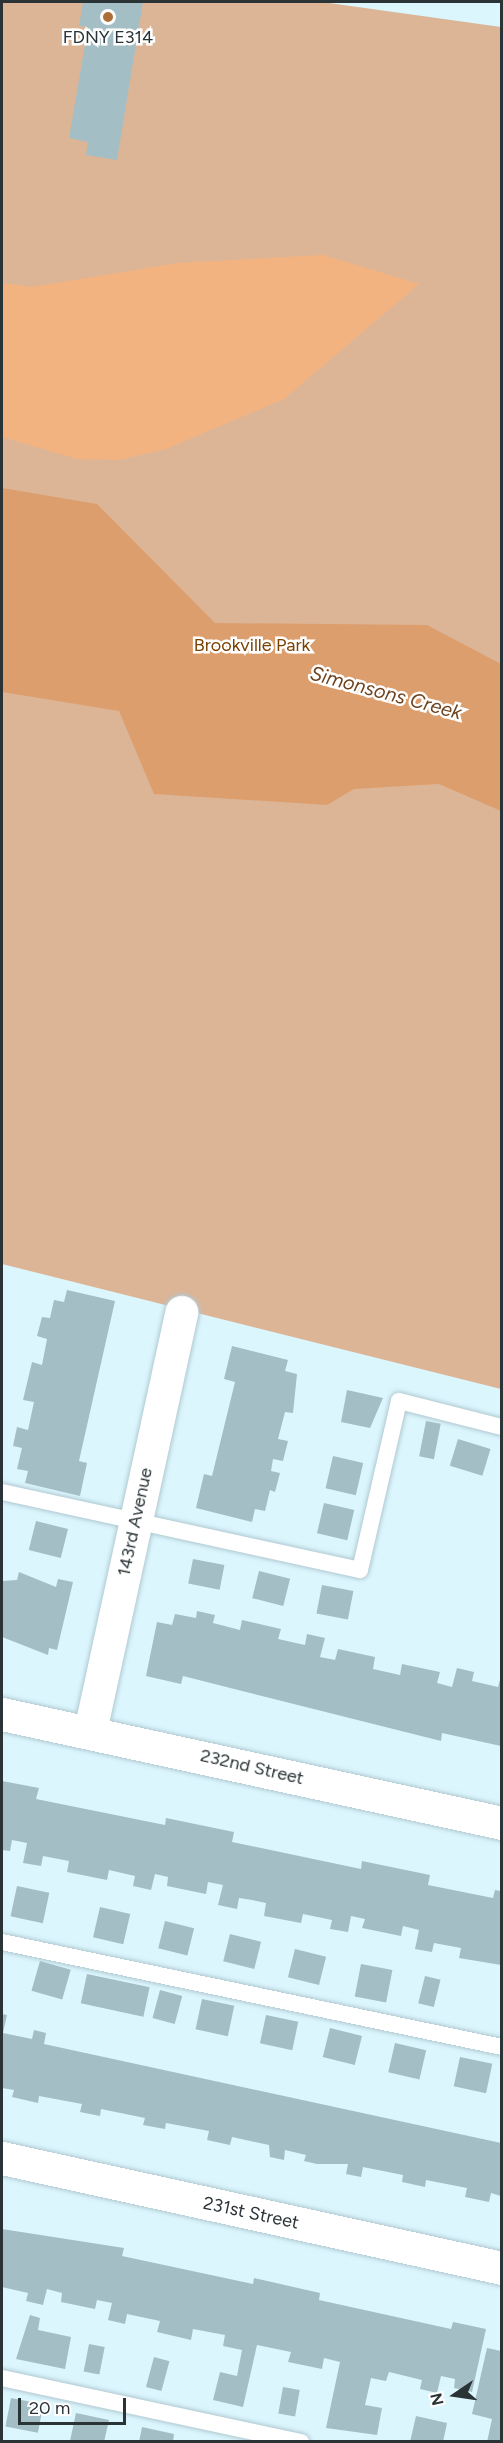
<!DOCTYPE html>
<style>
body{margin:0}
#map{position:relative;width:503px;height:2443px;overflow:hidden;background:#dcf6fe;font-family:Figtree,sans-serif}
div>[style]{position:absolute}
.green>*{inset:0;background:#dcb597}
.forest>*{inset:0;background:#f3b381}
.water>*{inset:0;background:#dd9e6d}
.building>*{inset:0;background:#a4bec5;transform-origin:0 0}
.roads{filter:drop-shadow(0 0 2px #b0c9d1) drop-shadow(0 0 2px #b0c9d1)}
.lane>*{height:16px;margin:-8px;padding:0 8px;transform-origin:8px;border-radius:8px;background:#fff}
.street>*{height:33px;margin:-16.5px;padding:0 16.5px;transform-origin:16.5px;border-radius:16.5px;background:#fff}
.dots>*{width:16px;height:16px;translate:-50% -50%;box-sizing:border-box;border:3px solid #fff;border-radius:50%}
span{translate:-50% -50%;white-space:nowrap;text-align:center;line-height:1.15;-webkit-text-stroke:5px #fff;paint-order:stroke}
.poi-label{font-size:18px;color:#2a3437}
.park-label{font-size:18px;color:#7a4101}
.street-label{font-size:18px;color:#2a3437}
.water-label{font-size:20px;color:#6e431f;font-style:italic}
.frame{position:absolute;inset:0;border:3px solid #2a3437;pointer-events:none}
.north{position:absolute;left:425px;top:2365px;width:60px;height:60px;-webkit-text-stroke:4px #fff;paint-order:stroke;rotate:257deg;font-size:16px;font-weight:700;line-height:24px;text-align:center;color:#2a3437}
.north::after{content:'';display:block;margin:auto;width:21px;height:27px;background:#2a3437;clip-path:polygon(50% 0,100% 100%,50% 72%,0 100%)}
.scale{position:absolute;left:18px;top:2398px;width:108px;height:27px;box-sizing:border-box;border:3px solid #2a3437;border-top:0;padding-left:8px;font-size:18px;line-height:21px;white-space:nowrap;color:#2a3437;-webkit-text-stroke:4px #fff;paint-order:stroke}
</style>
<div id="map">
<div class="green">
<i style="clip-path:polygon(2px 2px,322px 2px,501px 27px,501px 1389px,2px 1264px)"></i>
</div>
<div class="forest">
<i style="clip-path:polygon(323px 255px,419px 284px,284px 399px,166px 449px,120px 460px,77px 459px,2px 437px,2px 283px,32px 287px,177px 263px)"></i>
</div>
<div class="water">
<i style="clip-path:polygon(2px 488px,97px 504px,215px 623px,427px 625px,501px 664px,501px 811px,439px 784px,354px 789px,327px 805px,154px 794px,119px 711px,2px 692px)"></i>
</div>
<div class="building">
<i style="clip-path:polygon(83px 2px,143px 2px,117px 160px,86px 155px,88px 142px,69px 138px,88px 27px,79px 26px)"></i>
<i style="clip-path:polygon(67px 1290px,115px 1301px,79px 1461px,87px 1463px,80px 1496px,25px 1483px,28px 1471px,17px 1469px,22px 1448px,13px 1446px,17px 1427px,28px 1430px,34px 1402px,23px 1400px,32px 1362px,42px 1365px,47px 1339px,37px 1336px,42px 1317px,50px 1318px,54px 1300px,64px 1302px)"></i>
<i style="clip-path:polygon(232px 1346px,288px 1360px,285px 1371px,297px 1374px,293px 1413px,285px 1412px,278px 1439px,288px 1441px,283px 1461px,273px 1459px,271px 1471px,280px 1473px,275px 1492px,270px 1490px,265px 1511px,255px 1509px,252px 1522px,196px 1508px,204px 1474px,212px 1476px,235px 1382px,224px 1379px)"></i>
<i style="clip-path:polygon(347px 1390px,383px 1398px,370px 1428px,341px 1422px)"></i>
<i style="left:426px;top:1421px;width:15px;height:36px;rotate:11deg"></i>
<i style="left:458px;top:1439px;width:34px;height:28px;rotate:17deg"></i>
<i style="left:333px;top:1456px;width:31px;height:33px;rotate:13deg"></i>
<i style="left:324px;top:1503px;width:31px;height:31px;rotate:13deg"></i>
<i style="left:36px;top:1521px;width:33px;height:30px;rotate:14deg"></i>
<i style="left:193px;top:1559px;width:32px;height:25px;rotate:11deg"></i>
<i style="left:259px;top:1571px;width:32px;height:28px;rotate:14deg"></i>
<i style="clip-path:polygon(19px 1572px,56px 1587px,58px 1579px,73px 1582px,57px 1650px,49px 1648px,48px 1655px,2px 1637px,2px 1581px,17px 1580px)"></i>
<i style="left:322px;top:1585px;width:32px;height:29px;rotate:11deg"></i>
<i style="clip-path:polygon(197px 1611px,215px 1615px,213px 1623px,240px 1630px,242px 1620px,281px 1629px,278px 1639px,305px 1645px,307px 1634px,325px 1638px,320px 1657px,335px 1660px,338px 1649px,375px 1657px,373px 1669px,400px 1675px,402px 1664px,440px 1672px,437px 1683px,452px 1687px,457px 1668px,474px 1672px,472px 1681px,498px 1687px,501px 1676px,501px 1746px,442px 1733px,441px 1741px,183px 1676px,181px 1684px,146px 1676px,157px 1622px,172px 1625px,175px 1614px,196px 1618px)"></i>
<i style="clip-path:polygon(2px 1781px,39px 1788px,36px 1799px,165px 1825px,166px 1818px,234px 1832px,232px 1842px,361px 1869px,362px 1861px,430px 1875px,428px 1885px,493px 1898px,495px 1890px,501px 1891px,501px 1965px,459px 1958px,461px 1948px,434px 1943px,432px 1952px,415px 1949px,419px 1930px,403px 1926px,401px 1936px,362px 1928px,365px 1919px,351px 1916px,348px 1932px,330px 1929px,332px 1920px,303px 1914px,301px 1923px,264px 1916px,266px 1903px,252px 1900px,239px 1898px,237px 1909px,218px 1905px,223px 1885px,208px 1882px,206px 1894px,167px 1886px,168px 1877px,155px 1874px,151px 1890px,133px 1886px,135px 1876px,109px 1870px,107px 1880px,67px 1872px,69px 1861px,43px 1856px,41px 1866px,23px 1863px,27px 1843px,12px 1840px,10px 1851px,2px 1850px)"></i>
<i style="left:17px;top:1886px;width:33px;height:31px;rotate:12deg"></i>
<i style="left:100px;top:1907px;width:31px;height:31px;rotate:13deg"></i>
<i style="left:165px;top:1921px;width:30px;height:28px;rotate:14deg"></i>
<i style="left:230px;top:1934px;width:32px;height:28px;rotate:14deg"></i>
<i style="left:295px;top:1949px;width:32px;height:29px;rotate:14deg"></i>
<i style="left:40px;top:1961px;width:32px;height:31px;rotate:16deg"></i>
<i style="left:361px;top:1964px;width:32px;height:33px;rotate:11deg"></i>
<i style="left:87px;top:1974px;width:64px;height:30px;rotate:12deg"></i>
<i style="left:425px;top:1976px;width:16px;height:28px;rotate:14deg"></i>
<i style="left:160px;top:1990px;width:23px;height:29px;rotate:15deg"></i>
<i style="left:202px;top:1999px;width:33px;height:31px;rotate:12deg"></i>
<i style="clip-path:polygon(2px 2014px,7px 2015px,3px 2033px,32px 2039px,34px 2030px,46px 2033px,44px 2044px,501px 2143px,501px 2196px,491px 2193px,489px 2202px,465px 2197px,467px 2188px,426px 2180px,425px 2187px,402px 2182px,403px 2175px,363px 2167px,361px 2177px,346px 2174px,348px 2164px,317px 2164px,304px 2161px,306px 2155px,285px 2150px,284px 2160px,270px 2157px,269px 2145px,232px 2137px,230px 2145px,207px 2140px,209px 2131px,166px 2123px,165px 2129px,143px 2125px,145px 2118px,101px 2109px,100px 2116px,80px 2112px,82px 2104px,39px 2096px,38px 2103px,12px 2097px,14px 2090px,2px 2088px)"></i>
<i style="left:266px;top:2015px;width:33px;height:29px;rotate:12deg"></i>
<i style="left:330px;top:2028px;width:33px;height:30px;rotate:14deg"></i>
<i style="left:395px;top:2043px;width:32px;height:30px;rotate:13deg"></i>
<i style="left:460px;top:2057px;width:33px;height:30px;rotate:12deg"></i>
<i style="clip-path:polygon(2px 2229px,124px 2248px,122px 2256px,253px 2284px,254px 2278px,320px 2293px,319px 2300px,451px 2329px,453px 2322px,486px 2329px,472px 2392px,454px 2388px,455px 2379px,441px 2376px,437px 2393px,420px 2389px,422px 2380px,389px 2372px,386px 2381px,371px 2378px,365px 2405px,382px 2408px,377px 2435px,326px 2428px,340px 2362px,324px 2358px,322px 2369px,288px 2362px,291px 2352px,257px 2345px,243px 2407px,213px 2400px,220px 2372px,237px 2376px,242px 2350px,223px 2346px,225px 2335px,193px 2329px,191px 2340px,157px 2332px,160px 2321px,127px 2314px,125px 2324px,108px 2320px,112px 2303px,97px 2300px,95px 2309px,61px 2302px,62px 2293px,47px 2289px,43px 2305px,26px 2301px,28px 2293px,2px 2287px)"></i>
<i style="clip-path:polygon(30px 2315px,40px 2318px,38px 2330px,71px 2337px,65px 2369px,16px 2359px)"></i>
<i style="left:89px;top:2344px;width:16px;height:28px;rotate:11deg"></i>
<i style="clip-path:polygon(487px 2348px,501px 2351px,501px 2442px,487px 2442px,492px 2419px,472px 2414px)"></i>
<i style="left:154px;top:2357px;width:16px;height:31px;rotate:15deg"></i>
<i style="left:283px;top:2387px;width:17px;height:27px;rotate:10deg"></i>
<i style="left:11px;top:2398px;width:33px;height:29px;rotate:11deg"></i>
<i style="clip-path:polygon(76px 2413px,109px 2420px,104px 2442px,70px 2441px)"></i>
<i style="clip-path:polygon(416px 2416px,447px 2423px,443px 2442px,410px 2442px)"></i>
<i style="clip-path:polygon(142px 2427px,174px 2434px,173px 2442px,139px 2442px)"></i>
</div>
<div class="roads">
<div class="lane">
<i style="left:2px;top:1492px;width:366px;rotate:12.3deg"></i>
<i style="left:360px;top:1570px;width:173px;rotate:-77deg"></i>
<i style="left:399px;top:1401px;width:106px;rotate:14.2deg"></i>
<i style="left:2px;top:1942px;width:511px;rotate:11.86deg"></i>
<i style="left:2px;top:2378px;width:306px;rotate:12.1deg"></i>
</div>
<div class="street">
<i style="left:2px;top:1714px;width:512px;rotate:12.3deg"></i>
<i style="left:90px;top:1731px;width:429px;rotate:-77.7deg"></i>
<i style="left:2px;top:2158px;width:512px;rotate:12.41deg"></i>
</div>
</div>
<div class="dots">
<i style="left:108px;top:17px;background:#ae6e37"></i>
</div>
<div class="poi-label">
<span style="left:108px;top:37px">FDNY E314</span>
</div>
<div class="park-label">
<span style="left:252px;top:645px">Brookville Park</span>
</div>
<div class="street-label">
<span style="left:135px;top:1522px;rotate:-78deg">143rd Avenue</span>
<span style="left:252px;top:1767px;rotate:13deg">232nd Street</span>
<span style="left:251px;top:2213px;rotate:12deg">231st Street</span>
</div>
<div class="water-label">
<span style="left:386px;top:693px;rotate:15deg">Simonsons Creek</span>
</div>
<div class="frame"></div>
<div class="north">N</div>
<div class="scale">20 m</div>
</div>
